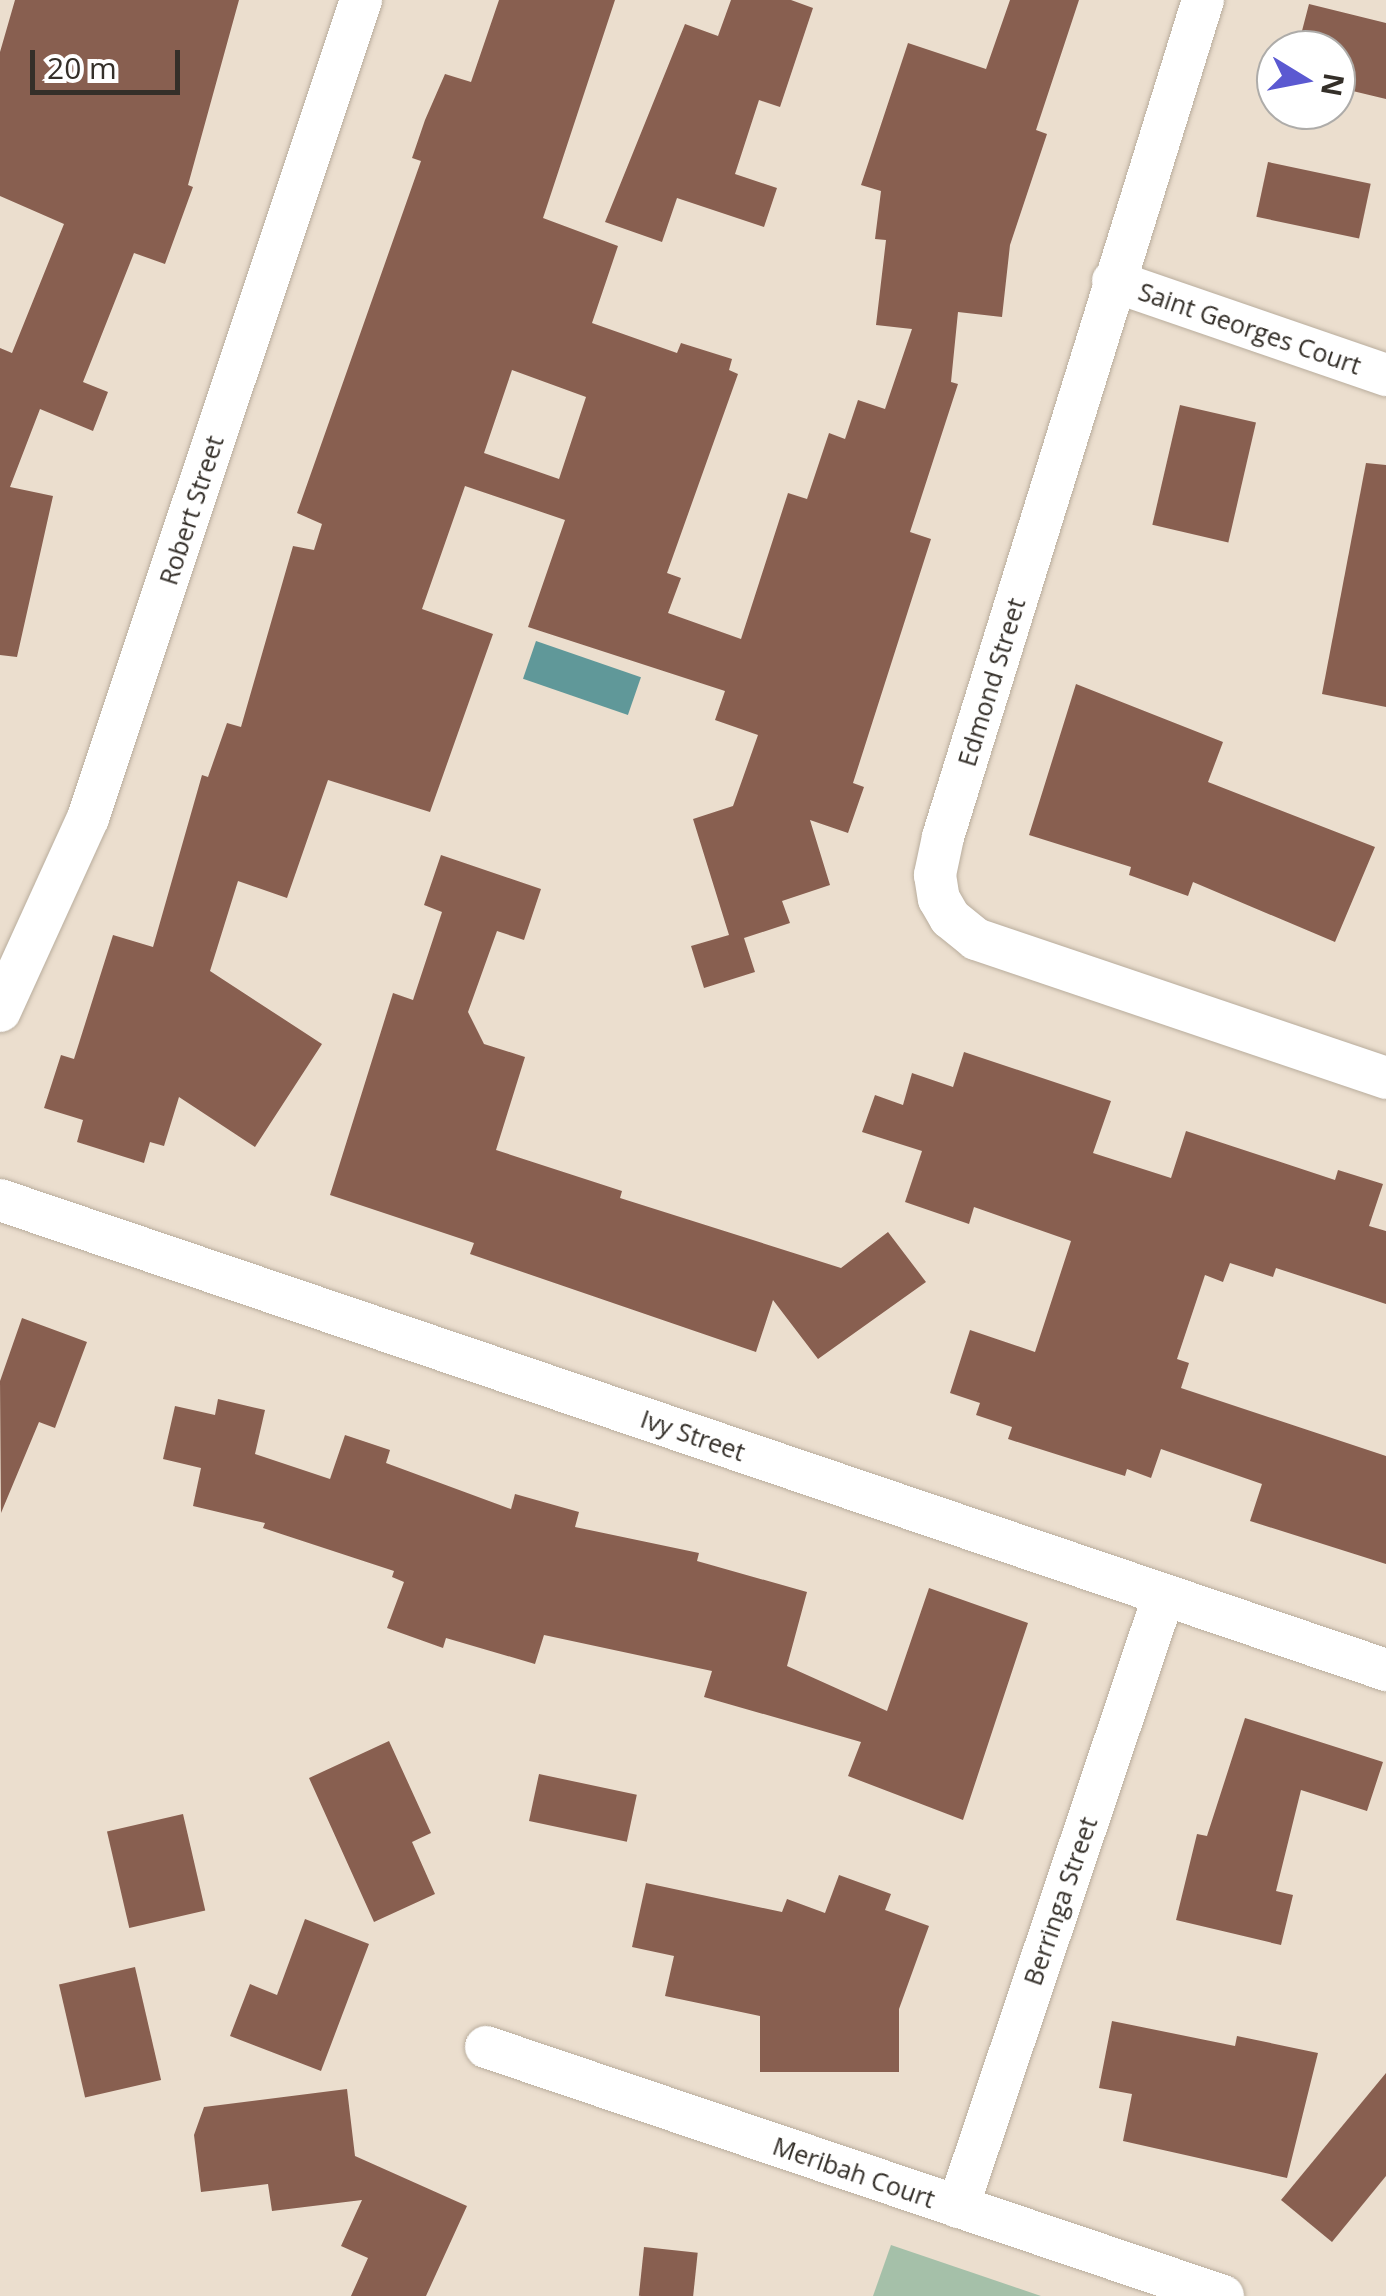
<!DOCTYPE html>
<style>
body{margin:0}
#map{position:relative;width:1386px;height:2296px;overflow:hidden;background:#ebdece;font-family:"Open Sans",sans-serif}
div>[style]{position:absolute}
.green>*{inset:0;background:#a5c0a9}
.water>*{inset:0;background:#609899;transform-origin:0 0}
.building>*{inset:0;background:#885f50;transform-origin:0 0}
.roads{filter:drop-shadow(0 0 2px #b9ad9d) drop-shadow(0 0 2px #b9ad9d)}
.street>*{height:42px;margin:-21px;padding:0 21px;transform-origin:21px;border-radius:21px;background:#fff}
span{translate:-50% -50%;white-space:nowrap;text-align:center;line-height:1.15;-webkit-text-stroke:10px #fff;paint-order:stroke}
.street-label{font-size:25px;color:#342f29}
.north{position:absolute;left:1256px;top:30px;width:100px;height:100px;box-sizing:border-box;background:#fff;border:2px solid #aeaca9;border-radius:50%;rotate:100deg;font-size:28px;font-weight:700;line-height:40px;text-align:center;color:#342f29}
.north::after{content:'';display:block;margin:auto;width:35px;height:45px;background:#5b59d1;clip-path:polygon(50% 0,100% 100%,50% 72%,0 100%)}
.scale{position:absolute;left:30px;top:50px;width:150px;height:45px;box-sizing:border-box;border:5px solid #342f29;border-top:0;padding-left:12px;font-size:30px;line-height:35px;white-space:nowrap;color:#342f29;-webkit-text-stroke:8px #fff;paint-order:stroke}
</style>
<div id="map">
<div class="green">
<i style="clip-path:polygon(891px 2245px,1041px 2296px,873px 2296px)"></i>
</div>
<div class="water">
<i style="left:536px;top:641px;width:111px;height:40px;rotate:19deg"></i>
</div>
<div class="building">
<i style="clip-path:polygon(15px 0,239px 0,188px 185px,193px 187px,165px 264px,134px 253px,83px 382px,108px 392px,93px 431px,40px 409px,10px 487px,53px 496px,17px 657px,0 655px,0 348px,12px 353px,64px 224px,0 196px,0 52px)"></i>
<i style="clip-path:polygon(evenodd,499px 0,615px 0,543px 218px,618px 246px,592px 323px,677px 353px,681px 343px,732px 359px,729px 370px,738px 374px,667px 573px,681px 578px,668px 613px,741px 639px,788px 493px,807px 499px,829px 433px,845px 439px,858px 400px,885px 409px,912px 329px,876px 325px,886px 240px,875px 239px,881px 191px,861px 185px,908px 43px,986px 69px,1010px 0,1079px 0,1036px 130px,1047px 134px,1010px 245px,1002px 317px,958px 312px,951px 382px,958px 384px,910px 532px,931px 539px,853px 783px,864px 787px,848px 833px,810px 820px,830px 885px,782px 901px,790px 923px,744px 938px,755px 972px,704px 988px,691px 946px,729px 935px,693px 819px,733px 806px,758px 735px,715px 720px,725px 691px,528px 627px,565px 520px,465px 486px,422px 609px,493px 634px,430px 812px,328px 780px,287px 898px,238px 881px,210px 971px,322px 1044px,255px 1147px,179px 1097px,164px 1146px,150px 1142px,144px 1163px,77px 1142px,83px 1120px,44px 1108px,61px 1055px,74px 1059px,113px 935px,153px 947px,202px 775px,208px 777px,227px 723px,241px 727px,293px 546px,314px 550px,322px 524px,297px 513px,421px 161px,412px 158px,425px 120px,445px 74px,471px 82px,499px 0,512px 370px,586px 397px,559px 479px,484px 453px,512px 370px)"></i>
<i style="clip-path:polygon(731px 0,791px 0,813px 8px,780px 107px,759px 100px,735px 174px,777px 188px,764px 227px,677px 198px,662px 242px,605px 222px,685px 24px,718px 36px)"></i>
<i style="clip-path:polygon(1309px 4px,1386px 23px,1386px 99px,1336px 87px,1336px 50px,1297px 50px)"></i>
<i style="left:1268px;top:162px;width:105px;height:56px;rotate:12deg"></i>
<i style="left:1180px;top:405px;width:78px;height:123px;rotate:13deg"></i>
<i style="clip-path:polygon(1366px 463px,1386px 465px,1386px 707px,1322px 694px)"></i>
<i style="clip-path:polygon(1076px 684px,1223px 742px,1208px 782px,1375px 847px,1335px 942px,1193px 882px,1188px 896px,1129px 875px,1131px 867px,1029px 835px)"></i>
<i style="clip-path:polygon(441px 855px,541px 889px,524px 940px,497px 931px,468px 1012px,484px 1044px,525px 1057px,496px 1150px,622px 1191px,620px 1198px,841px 1268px,888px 1232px,926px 1282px,818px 1359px,773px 1300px,756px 1352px,470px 1254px,474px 1243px,330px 1195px,393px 993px,413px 1000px,442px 912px,424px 905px)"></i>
<i style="clip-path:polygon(964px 1052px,1111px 1101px,1093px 1153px,1171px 1178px,1186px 1131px,1335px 1180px,1338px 1170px,1383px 1184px,1369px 1226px,1386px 1231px,1386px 1304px,1276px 1268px,1273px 1277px,1230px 1263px,1223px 1282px,1205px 1275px,1177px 1359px,1189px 1363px,1181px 1388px,1386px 1456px,1386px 1564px,1250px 1521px,1262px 1484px,1161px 1449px,1151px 1478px,1127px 1469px,1125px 1476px,1008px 1439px,1012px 1427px,976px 1415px,980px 1403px,950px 1393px,970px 1330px,1035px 1352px,1071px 1241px,974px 1207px,969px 1224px,905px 1202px,922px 1151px,862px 1132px,875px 1095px,903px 1105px,912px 1073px,953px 1087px)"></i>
<i style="clip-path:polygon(22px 1318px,87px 1342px,55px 1428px,39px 1422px,1px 1513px,0 1381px)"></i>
<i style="clip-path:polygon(218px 1399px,265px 1410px,255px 1454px,330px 1479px,345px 1435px,390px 1450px,386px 1463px,511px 1509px,515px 1494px,579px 1512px,575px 1527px,699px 1553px,697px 1561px,807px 1592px,787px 1666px,887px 1711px,929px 1588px,1028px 1623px,963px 1820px,848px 1776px,861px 1742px,704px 1697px,712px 1671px,544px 1635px,535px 1664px,446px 1638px,443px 1648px,387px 1628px,404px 1582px,392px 1577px,394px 1571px,263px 1528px,265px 1523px,193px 1506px,201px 1468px,163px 1459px,175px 1406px,215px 1415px)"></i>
<i style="clip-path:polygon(1245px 1718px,1383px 1762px,1367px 1811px,1301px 1790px,1276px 1891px,1293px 1895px,1281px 1945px,1176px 1920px,1197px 1834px,1207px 1836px)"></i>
<i style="clip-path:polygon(389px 1741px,431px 1833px,412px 1842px,435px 1894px,374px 1922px,309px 1778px)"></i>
<i style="left:539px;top:1774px;width:100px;height:48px;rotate:12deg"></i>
<i style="left:183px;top:1814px;width:99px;height:78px;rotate:77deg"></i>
<i style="clip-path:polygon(839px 1875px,891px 1894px,885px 1910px,929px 1926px,899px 2009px,899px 2072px,760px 2072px,760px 2016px,665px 1996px,674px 1956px,632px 1947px,646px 1883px,782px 1912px,787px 1899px,825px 1913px)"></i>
<i style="clip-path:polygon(305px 1919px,369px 1944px,321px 2071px,230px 2036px,250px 1984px,277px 1995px)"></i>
<i style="left:135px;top:1967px;width:116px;height:78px;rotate:77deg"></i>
<i style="clip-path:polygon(1112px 2021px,1235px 2046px,1237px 2036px,1318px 2053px,1287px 2178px,1123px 2141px,1132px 2094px,1099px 2088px)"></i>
<i style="clip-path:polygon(1386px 2073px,1386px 2176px,1332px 2242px,1281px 2200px)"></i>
<i style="clip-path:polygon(347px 2089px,355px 2156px,467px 2206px,426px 2296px,351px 2296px,368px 2258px,341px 2246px,362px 2200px,272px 2211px,268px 2184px,201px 2192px,194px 2135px,204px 2107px)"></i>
<i style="left:644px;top:2247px;width:54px;height:49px;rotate:6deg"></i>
</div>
<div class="roads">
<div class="street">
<i style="left:1203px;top:0;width:876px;rotate:107.26deg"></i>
<i style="left:943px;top:837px;width:39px;rotate:102deg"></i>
<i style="left:935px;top:875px;width:24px;rotate:81deg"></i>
<i style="left:939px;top:899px;width:22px;rotate:60deg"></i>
<i style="left:950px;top:918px;width:33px;rotate:39deg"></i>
<i style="left:976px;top:939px;width:433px;rotate:18.7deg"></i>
<i style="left:1113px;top:281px;width:289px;rotate:19deg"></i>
<i style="left:0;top:1011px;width:212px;rotate:-65.5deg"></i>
<i style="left:88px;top:818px;width:862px;rotate:-71.54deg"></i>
<i style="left:0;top:1200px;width:1464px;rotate:18.73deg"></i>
<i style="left:486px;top:2047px;width:778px;rotate:18.67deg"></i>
<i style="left:958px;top:2207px;width:646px;rotate:-71.4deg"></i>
</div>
</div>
<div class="street-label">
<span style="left:1250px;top:328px;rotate:19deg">Saint Georges Court</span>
<span style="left:191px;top:510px;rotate:-72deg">Robert Street</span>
<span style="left:991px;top:682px;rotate:-73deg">Edmond Street</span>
<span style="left:693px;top:1435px;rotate:19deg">Ivy Street</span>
<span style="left:1060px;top:1901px;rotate:-71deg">Berringa Street</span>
<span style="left:854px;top:2172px;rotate:19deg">Meribah Court</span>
</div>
<div class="north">N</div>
<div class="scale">20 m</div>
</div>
